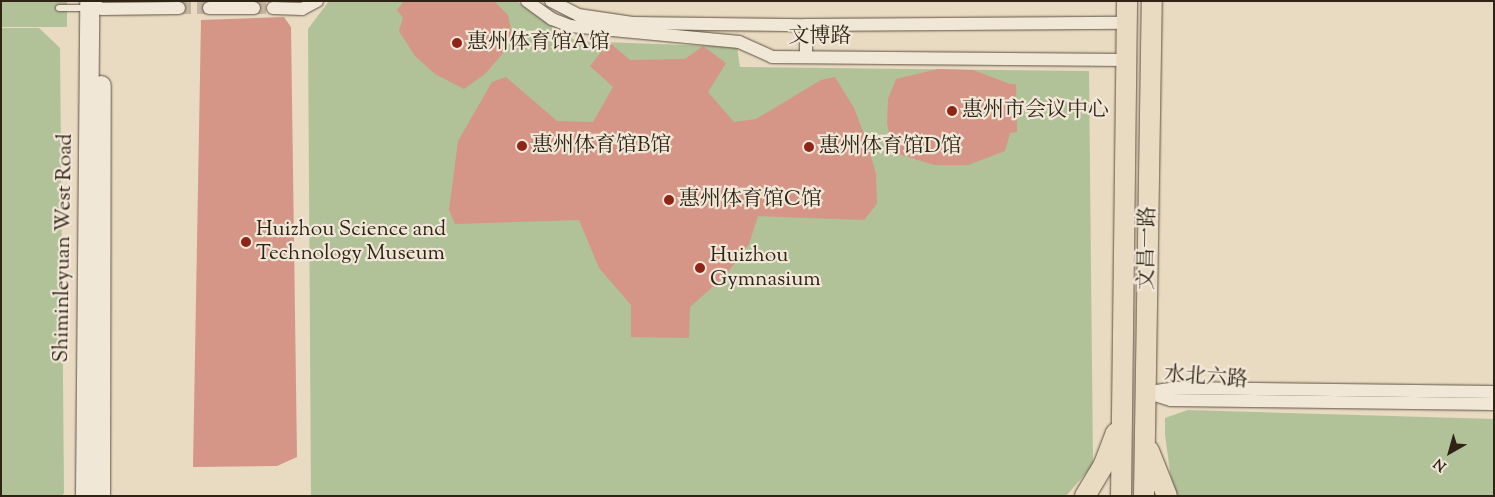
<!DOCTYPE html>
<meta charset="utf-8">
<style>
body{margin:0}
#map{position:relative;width:1495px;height:497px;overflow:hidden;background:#e9dac2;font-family:"Sorts Mill Goudy","Noto Serif SC",serif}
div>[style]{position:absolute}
.green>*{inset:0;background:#b1c198;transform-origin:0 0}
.building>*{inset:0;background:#d59687}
.street-tunnel>*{height:12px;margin-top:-6px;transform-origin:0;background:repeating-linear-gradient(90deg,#c4b5a0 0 12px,transparent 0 18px)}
.roads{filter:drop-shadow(0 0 1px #5e5141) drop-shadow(0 0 1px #5e5141)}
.lane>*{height:6px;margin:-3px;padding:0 3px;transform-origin:3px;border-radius:3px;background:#f1e7d7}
.street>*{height:12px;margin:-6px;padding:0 6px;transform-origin:6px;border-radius:6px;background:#f1e7d7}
.secondary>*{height:19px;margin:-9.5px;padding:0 9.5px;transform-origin:9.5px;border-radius:9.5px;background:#f1e7d7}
.primary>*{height:20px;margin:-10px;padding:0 10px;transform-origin:10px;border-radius:10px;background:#e9dac2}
.dots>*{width:14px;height:14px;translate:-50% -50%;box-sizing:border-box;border:2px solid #f1e7d7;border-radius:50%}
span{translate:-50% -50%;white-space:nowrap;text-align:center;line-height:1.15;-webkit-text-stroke:4.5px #f1e7d7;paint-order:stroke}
.street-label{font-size:21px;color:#2f2316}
.poi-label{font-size:21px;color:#2f2316}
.left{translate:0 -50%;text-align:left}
.frame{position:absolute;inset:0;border:2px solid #2f2316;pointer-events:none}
.north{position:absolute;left:1425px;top:427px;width:50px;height:50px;-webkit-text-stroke:4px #f1e7d7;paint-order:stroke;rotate:218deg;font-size:14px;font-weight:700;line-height:20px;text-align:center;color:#2f2316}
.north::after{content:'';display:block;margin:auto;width:18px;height:22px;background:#2f2316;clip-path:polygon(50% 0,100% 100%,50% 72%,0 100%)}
</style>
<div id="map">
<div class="green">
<i style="left:1px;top:1px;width:66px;height:26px"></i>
<i style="clip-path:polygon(329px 1px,516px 1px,576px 41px,737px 47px,740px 67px,1089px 71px,1093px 465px,1066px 496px,311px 496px,308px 29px)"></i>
<i style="clip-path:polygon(1px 28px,39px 28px,60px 48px,64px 493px,62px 496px,1px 496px)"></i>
<i style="clip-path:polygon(1188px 410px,1494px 419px,1494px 496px,1179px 496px,1172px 487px,1165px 434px,1165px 418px)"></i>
</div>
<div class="building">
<i style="clip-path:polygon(404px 1px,494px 1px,508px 15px,512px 34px,504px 52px,485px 74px,464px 89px,435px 74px,415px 56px,399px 31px,403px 18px,397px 10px)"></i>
<i style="clip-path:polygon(284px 17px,291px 27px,297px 457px,277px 466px,193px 467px,201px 20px)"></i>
<i style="clip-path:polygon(609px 42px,630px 60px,685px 59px,703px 46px,726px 63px,708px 92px,734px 122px,756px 119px,821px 80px,835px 77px,854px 108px,866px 139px,876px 174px,877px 204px,864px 220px,758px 216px,749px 244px,725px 276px,690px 307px,689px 338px,631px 337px,631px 305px,599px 268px,579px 220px,455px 224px,449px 210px,458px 141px,492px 82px,506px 77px,557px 121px,593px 122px,613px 87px,590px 66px)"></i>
<i style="clip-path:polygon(938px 69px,973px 70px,1010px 84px,1016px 84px,1017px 132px,1010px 133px,1005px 151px,968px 165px,934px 165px,892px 152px,887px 123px,888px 99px,896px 79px)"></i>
</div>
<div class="street-tunnel">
<i style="left:179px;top:8px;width:30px"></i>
<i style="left:254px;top:8px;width:19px"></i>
</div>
<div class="roads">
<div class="lane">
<i style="left:59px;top:8px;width:22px"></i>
<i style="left:81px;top:8px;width:6px;rotate:-39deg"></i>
</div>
<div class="street">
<i style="left:527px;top:1px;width:31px;rotate:36deg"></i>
<i style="left:552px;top:19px;width:19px;rotate:21deg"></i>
<i style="left:570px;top:26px;width:170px;rotate:5.4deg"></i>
<i style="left:739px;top:42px;width:36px;rotate:24deg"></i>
<i style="left:772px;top:57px;width:353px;rotate:0.5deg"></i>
<i style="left:551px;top:1px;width:30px;rotate:27deg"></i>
<i style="left:578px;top:15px;width:55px;rotate:8.4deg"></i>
<i style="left:632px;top:23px;width:174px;rotate:0.7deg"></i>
<i style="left:806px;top:25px;width:320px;rotate:-0.4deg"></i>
<i style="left:89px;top:3px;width:14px;rotate:25deg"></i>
<i style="left:102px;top:9px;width:77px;rotate:-0.7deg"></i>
<i style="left:209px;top:8px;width:45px"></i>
<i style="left:273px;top:8px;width:29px;rotate:2deg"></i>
<i style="left:302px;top:9px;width:17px;rotate:-28deg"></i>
<i style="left:806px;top:25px;width:32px;rotate:90deg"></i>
<i style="left:1145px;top:392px;width:27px;rotate:17deg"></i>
<i style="left:1171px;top:400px;width:323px;rotate:0.7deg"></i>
<i style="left:1150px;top:392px;width:25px;rotate:-9deg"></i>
<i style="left:1175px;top:388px;width:319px;rotate:0.7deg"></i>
</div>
<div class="secondary">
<i style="left:85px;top:496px;width:495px;rotate:-89.5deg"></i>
<i style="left:100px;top:496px;width:411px;rotate:-89.9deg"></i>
</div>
<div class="primary">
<i style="left:1149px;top:451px;width:48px;rotate:68.2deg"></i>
<i style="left:1085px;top:496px;width:37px;rotate:-59deg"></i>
<i style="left:1104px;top:464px;width:33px;rotate:-69deg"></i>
<i style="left:1121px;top:496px;width:495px;rotate:-89.3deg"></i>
<i style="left:1144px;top:496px;width:495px;rotate:-89.1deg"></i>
</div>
</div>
<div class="dots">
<i style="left:457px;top:43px;background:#8f2418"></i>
<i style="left:952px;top:111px;background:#8f2418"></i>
<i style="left:522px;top:146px;background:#8f2418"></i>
<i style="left:809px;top:147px;background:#8f2418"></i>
<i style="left:669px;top:200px;background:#8f2418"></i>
<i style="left:246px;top:242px;background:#8f2418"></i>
<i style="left:700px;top:268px;background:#8f2418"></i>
</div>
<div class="street-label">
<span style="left:820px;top:37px">文博路</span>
<span style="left:64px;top:248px;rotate:-89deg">Shiminleyuan West Road</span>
<span style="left:1148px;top:248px;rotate:-89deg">文昌一路</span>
<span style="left:1206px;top:378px;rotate:4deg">水北六路</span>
</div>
<div class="poi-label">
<span class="left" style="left:467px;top:43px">惠州体育馆A馆</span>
<span class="left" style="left:962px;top:111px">惠州市会议中心</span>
<span class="left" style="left:532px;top:146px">惠州体育馆B馆</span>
<span class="left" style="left:819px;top:147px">惠州体育馆D馆</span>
<span class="left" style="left:679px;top:200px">惠州体育馆C馆</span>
<span class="left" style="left:256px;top:242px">Huizhou Science and<br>Technology Museum</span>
<span class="left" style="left:710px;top:268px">Huizhou<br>Gymnasium</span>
</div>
<div class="frame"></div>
<div class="north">N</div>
</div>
